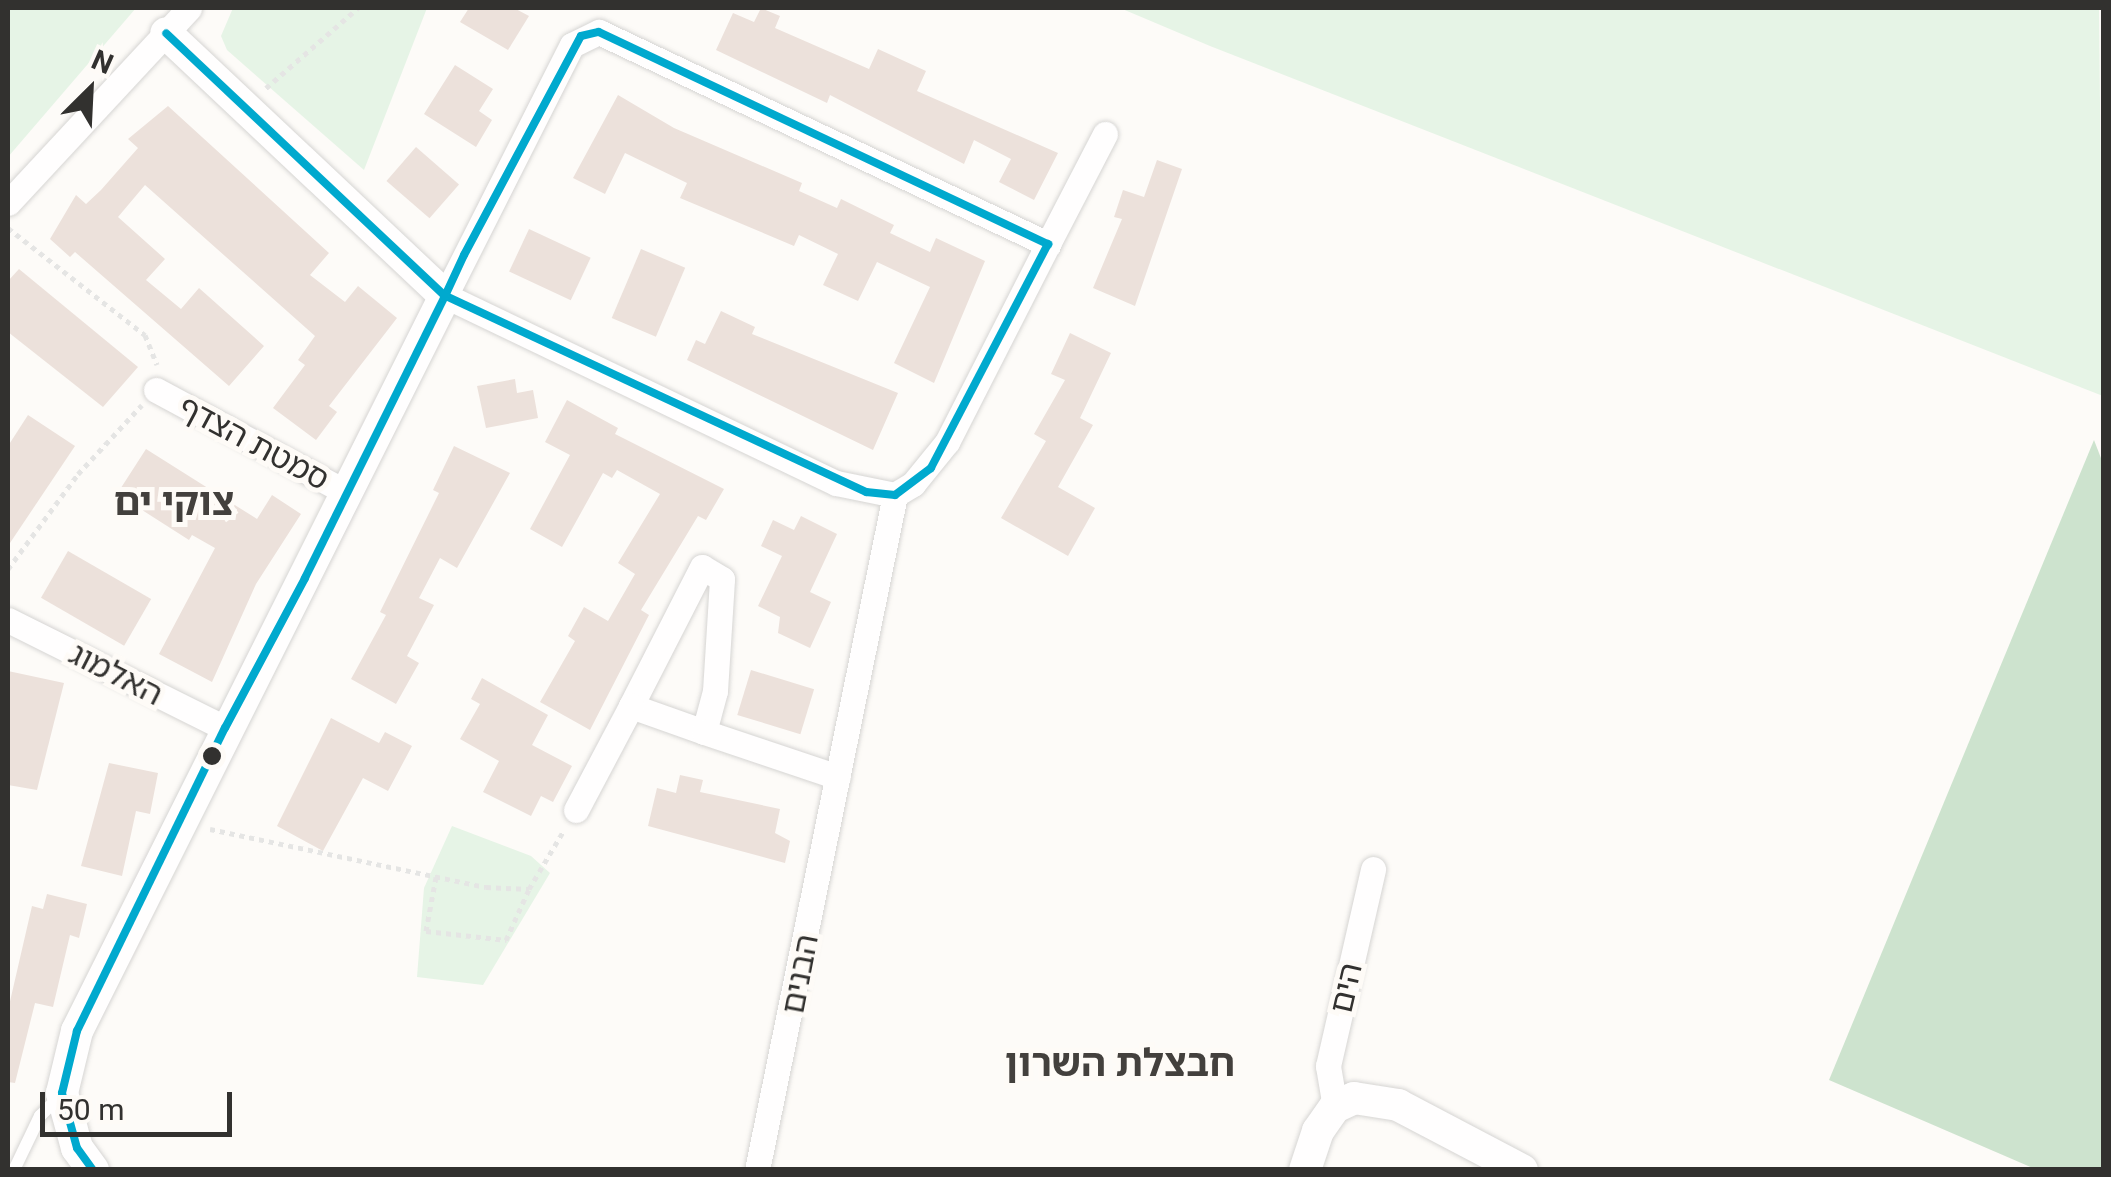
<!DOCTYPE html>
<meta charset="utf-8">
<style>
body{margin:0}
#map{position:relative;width:2111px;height:1177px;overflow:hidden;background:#fdfbf8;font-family:Roboto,"Noto Sans Hebrew",sans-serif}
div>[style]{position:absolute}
.green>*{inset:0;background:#e6f4e6}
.forest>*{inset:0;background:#cde3ce}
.building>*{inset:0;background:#ece1db;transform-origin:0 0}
.path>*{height:5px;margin-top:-2.5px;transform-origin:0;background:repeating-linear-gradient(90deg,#e5e5e4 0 5px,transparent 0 10px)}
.roads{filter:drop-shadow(0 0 2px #d6d5d3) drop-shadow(0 0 2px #d6d5d3)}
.service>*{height:12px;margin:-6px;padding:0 6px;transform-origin:6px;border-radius:6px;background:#fffefe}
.minor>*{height:25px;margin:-12.5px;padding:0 12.5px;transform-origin:12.5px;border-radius:12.5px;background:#fffefe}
.tertiary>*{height:32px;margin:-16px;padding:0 16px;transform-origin:16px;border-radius:16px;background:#fffefe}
.bus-1>*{height:8px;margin:-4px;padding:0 4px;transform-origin:4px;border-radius:4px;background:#00a9ce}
.dots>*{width:28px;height:28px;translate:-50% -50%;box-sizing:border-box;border:5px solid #fefbf7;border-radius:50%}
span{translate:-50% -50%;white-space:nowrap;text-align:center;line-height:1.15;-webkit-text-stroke:10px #fefbf7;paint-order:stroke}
.street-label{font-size:32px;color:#32312f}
.quarter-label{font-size:38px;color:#43403d;font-weight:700}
.frame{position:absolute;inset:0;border:10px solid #32312f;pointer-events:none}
.north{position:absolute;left:40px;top:40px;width:100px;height:100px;-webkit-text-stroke:8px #fefbf7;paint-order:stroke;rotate:24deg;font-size:28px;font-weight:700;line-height:40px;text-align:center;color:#32312f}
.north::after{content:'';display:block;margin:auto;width:35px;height:45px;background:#32312f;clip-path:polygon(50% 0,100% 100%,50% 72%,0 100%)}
.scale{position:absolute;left:40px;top:1092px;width:192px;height:45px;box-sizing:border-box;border:5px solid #32312f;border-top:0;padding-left:12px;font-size:30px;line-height:35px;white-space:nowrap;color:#32312f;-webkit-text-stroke:8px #fefbf7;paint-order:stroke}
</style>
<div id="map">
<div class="green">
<i style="clip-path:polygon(8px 8px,136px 8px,8px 157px)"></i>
<i style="clip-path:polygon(233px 8px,427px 8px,364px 170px,227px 50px,221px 36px)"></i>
<i style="clip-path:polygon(1120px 8px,2099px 8px,2103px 396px,1210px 46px)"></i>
<i style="clip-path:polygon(452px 826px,531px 856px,550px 873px,483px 985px,417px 977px,424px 888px)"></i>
</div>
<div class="forest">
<i style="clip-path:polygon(2094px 440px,2104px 466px,2103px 1169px,2035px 1169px,1829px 1080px)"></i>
</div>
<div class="building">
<i style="clip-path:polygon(469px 8px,514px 8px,529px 16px,508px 50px,460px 22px)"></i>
<i style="clip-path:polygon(761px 8px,780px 16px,775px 28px,869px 69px,878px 49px,926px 71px,917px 91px,1058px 153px,1034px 200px,999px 182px,1011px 159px,974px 140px,964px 164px,830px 95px,827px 103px,716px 50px,733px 13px,754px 22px)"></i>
<i style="clip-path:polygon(455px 65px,493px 89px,479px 111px,492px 120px,476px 147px,424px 114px)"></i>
<i style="clip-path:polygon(618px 95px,674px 128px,802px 183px,799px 191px,837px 208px,841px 199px,894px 225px,890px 233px,930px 252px,936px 238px,985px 261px,934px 383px,894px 363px,930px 287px,877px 262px,858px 301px,823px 285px,838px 254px,799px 235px,794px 246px,680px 198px,687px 183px,625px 153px,605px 194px,573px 178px)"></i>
<i style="clip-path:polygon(168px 106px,329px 253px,310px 275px,345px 302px,358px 286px,397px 318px,329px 406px,337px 412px,316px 440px,273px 408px,305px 365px,298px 360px,315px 336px,145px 185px,118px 217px,165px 259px,146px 280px,181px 309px,199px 288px,264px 346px,229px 386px,75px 252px,70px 257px,50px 239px,76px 195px,86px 204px,101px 190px,138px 148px,128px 139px)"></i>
<i style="left:416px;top:147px;width:57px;height:45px;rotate:41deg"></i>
<i style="clip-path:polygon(1157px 160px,1182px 169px,1135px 306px,1093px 288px,1122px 219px,1114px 217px,1123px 190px,1144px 197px)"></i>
<i style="left:529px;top:229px;width:68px;height:47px;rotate:25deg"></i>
<i style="left:641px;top:249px;width:48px;height:75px;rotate:23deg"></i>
<i style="clip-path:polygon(19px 269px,138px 367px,103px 407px,8px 332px,8px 281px)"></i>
<i style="clip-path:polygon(721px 311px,755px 327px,752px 334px,898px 393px,873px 450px,687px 360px,696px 340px,705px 344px)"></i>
<i style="clip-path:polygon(1070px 333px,1111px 353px,1080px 418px,1093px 425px,1058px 487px,1095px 508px,1068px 556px,1001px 518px,1046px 441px,1034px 434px,1065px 380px,1051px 374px)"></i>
<i style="clip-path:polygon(515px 379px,517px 393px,533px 390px,538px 418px,486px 428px,477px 386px)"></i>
<i style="clip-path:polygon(567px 400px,618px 428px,615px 434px,724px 489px,706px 520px,698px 516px,641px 610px,649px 615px,590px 730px,540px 702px,575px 641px,568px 636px,584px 607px,608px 621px,635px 574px,618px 563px,660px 494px,617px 470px,612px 478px,603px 473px,562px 547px,530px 529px,570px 455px,545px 442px)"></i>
<i style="clip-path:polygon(28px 415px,75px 446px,8px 546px,8px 446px)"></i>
<i style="clip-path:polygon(454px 446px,510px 473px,457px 568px,440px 558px,419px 598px,434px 605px,407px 656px,419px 663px,396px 704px,351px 679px,386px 615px,380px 612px,439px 493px,433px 490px)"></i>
<i style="clip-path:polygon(146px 449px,257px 519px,272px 495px,301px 514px,256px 584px,212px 682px,159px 654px,215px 548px,192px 535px,189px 540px,117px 494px)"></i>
<i style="clip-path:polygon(801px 516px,837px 534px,810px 592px,831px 602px,810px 648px,778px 633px,780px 617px,758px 606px,782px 556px,761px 546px,773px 520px,794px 530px)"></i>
<i style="left:68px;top:551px;width:96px;height:54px;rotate:30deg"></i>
<i style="left:751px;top:670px;width:66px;height:47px;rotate:17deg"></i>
<i style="clip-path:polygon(8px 671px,64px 683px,37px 790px,8px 785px)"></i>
<i style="clip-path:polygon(482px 678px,548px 715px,532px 745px,572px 766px,553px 802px,541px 796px,531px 816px,483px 792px,499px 761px,460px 739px,480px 704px,471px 699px)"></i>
<i style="clip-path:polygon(331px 718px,379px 743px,385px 732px,412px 746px,388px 791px,363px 778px,323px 851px,277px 826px)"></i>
<i style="clip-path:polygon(109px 763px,158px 773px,150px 814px,136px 811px,122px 876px,81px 866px)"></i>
<i style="clip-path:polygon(680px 775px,703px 780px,700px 792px,780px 809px,775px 833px,790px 841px,785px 863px,648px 826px,657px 788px,676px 793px)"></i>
<i style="clip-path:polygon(47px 894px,87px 904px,79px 938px,70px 935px,53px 1007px,35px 1003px,15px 1083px,8px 1082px,8px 1010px,32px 906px,43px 909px)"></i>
</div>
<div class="path">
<i style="left:266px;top:88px;width:122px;rotate:-41deg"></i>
<i style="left:8px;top:228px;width:174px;rotate:38deg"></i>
<i style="left:145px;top:335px;width:32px;rotate:68deg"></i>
<i style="left:8px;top:569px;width:118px;rotate:-53.6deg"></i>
<i style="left:78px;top:474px;width:94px;rotate:-47.2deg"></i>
<i style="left:210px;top:829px;width:282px;rotate:11.9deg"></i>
<i style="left:486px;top:887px;width:43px;rotate:2.7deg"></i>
<i style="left:529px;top:889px;width:69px;rotate:-59.3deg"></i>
<i style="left:436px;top:877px;width:55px;rotate:100.5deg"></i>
<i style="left:426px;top:931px;width:81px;rotate:6.4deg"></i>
<i style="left:506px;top:940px;width:56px;rotate:-65.7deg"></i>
</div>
<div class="roads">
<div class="service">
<i style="left:14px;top:1170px;width:60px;rotate:-64.3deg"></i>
<i style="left:40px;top:1116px;width:28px;rotate:-45deg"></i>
</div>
<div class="minor">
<i style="left:599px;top:32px;width:497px;rotate:25.3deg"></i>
<i style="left:1048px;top:244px;width:222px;rotate:117deg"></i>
<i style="left:947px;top:442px;width:54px;rotate:129deg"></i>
<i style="left:913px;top:484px;width:21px;rotate:149deg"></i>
<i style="left:895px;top:495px;width:60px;rotate:-168.5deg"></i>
<i style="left:836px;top:483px;width:433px;rotate:-154.4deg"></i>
<i style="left:445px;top:296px;width:281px;rotate:-63.2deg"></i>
<i style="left:572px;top:45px;width:30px;rotate:-26deg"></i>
<i style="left:8px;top:203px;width:266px;rotate:-47.1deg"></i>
<i style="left:1048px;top:244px;width:124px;rotate:-62.6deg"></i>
<i style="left:156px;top:390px;width:217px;rotate:28.3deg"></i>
<i style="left:8px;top:620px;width:242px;rotate:26.5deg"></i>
<i style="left:704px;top:732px;width:42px;rotate:-75deg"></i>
<i style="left:715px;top:691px;width:112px;rotate:-86.4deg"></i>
<i style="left:722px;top:579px;width:23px;rotate:-149deg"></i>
<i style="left:702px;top:567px;width:156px;rotate:117.1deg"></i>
<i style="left:631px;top:706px;width:77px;rotate:19.6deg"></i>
<i style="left:704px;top:732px;width:141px;rotate:18.6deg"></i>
<i style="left:576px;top:810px;width:118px;rotate:-62.1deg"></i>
<i style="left:1335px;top:1107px;width:42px;rotate:-99.7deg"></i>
<i style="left:1328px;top:1066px;width:202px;rotate:-77.1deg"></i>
<i style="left:757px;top:1170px;width:689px;rotate:-78.45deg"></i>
</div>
<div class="tertiary">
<i style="left:93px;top:1170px;width:27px;rotate:-126deg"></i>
<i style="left:77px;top:1148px;width:57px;rotate:-105.3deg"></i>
<i style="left:62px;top:1093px;width:64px;rotate:-76.4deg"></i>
<i style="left:77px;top:1031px;width:822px;rotate:-63.4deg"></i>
<i style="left:445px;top:296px;width:383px;rotate:-136.7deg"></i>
<i style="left:1305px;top:1170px;width:41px;rotate:-71.6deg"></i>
<i style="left:1318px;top:1131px;width:29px;rotate:-55deg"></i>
<i style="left:1335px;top:1107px;width:21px;rotate:-25deg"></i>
<i style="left:1354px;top:1098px;width:45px;rotate:9deg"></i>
<i style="left:1398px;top:1105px;width:140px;rotate:27.7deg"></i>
</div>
</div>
<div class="bus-1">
<i style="left:93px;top:1170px;width:27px;rotate:-126deg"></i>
<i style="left:77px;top:1148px;width:57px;rotate:-105.3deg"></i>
<i style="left:62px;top:1093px;width:64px;rotate:-76.4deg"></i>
<i style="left:77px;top:1031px;width:337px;rotate:-64deg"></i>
<i style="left:225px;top:728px;width:170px;rotate:-61.9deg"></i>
<i style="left:305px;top:578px;width:315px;rotate:-63.6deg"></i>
<i style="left:445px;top:296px;width:45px;rotate:-65.1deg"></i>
<i style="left:464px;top:255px;width:248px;rotate:-61.9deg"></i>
<i style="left:581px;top:36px;width:18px;rotate:-13deg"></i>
<i style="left:599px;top:32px;width:497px;rotate:25.3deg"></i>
<i style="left:1048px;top:244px;width:253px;rotate:117.6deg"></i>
<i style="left:931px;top:468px;width:45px;rotate:143.1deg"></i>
<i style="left:895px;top:495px;width:29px;rotate:-174deg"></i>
<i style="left:866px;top:492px;width:464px;rotate:-155deg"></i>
<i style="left:445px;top:296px;width:383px;rotate:-136.7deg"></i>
</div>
<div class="dots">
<i style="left:212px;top:756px;background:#32312f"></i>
</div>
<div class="street-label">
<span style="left:254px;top:443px;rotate:28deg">סמטת הצדף</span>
<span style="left:116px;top:674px;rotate:27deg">האלמוג</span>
<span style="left:800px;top:974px;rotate:-79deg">הבנים</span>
<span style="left:1346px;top:988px;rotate:-77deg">הים</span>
</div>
<div class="quarter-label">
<span style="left:174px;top:503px">צוקי ים</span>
<span style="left:1120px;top:1064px">חבצלת השרון</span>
</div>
<div class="frame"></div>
<div class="north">N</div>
<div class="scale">50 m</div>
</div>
